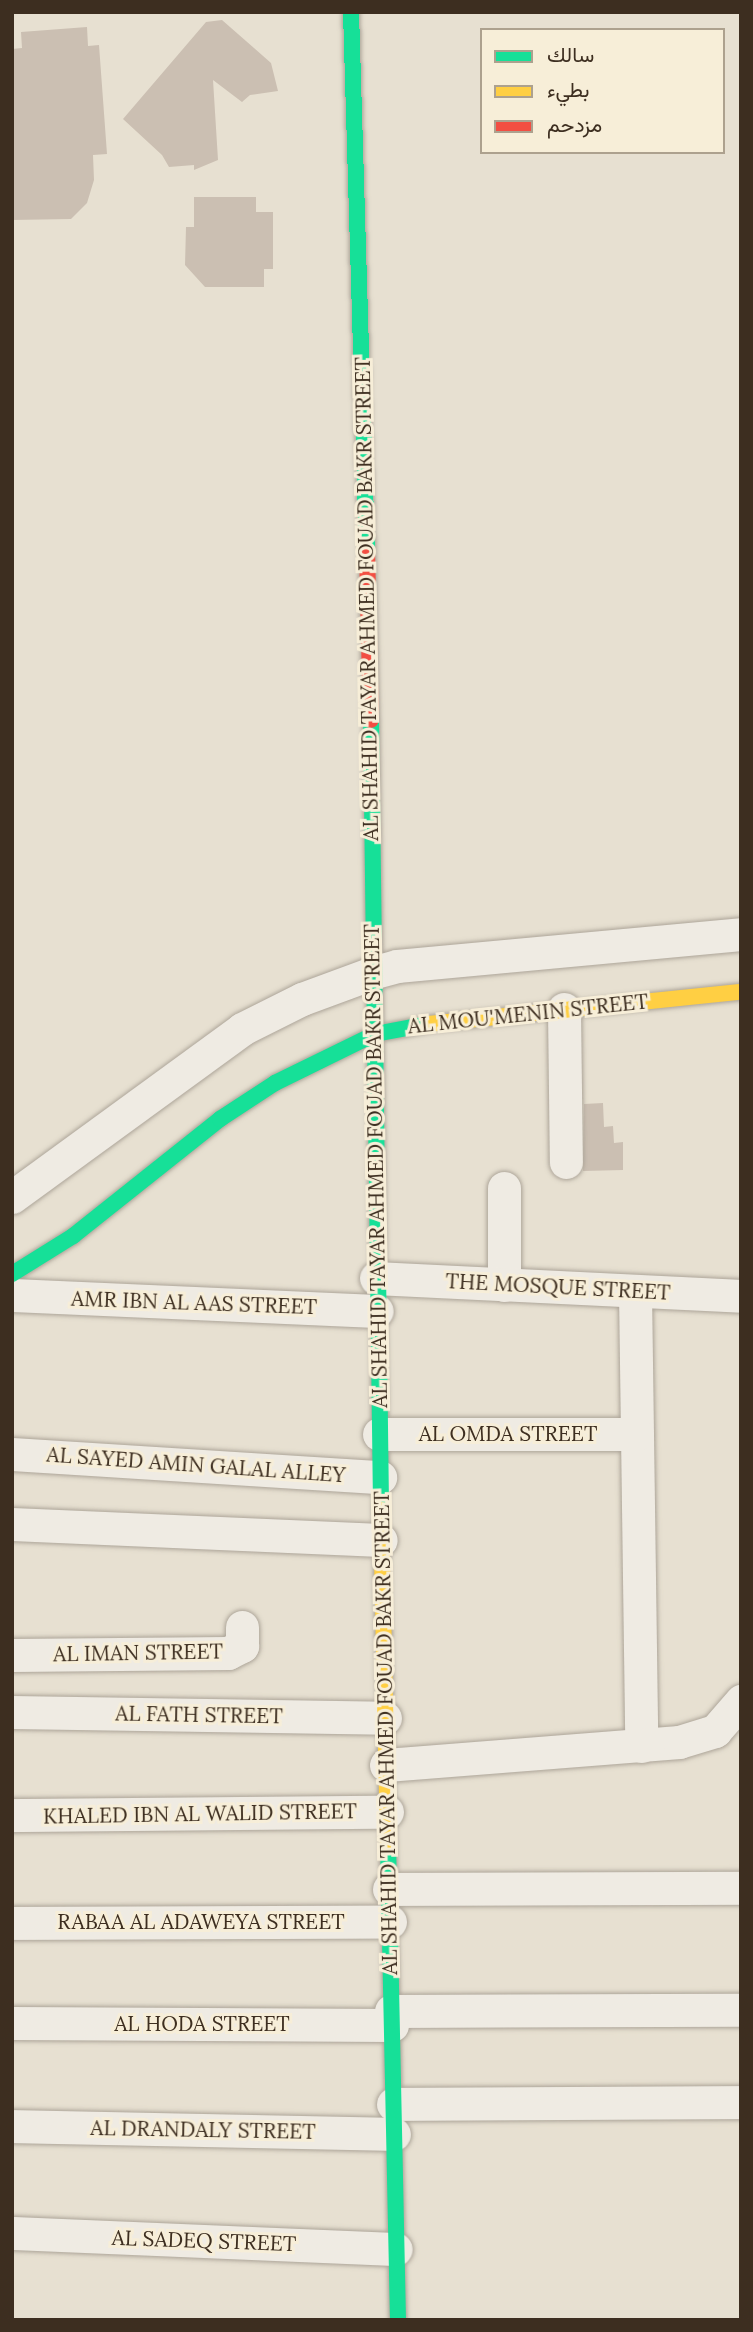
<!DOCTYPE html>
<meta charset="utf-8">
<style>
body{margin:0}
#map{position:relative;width:753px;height:2332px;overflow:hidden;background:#e7e0d1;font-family:Lora,Vazirmatn,serif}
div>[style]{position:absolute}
.building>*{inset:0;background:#cbbfb2}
.roads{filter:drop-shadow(0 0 2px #ada599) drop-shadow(0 0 2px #ada599)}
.street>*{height:33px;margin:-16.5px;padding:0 16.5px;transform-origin:16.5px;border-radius:16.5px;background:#efebe3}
.fast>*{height:16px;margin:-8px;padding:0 8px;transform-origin:8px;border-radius:8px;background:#16e098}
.slow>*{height:16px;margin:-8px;padding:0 8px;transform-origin:8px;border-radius:8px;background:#ffcf43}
.jam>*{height:16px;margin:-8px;padding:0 8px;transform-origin:8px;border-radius:8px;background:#f24e42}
span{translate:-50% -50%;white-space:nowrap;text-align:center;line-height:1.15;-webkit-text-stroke:6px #f7eed8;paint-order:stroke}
.street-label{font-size:21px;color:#3d2e20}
.frame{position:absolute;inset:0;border:14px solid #3d2e20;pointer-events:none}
.legend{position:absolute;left:480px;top:28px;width:245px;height:126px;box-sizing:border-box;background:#f7eed8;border:2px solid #ada18e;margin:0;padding:9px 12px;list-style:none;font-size:21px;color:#3d2e20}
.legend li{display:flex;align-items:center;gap:14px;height:35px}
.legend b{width:35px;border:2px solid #ada18e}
</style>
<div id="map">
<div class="building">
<i style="clip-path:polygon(222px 20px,271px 63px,278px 91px,250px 95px,242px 102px,213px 80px,218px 160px,194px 170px,194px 165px,169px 167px,162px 155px,123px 119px,206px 22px)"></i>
<i style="clip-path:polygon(87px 27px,88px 46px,99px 45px,107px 154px,93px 155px,94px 180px,87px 203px,71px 219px,12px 220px,12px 49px,22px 48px,21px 32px)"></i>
<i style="clip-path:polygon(194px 197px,256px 197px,256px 212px,273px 212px,273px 269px,264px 269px,264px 287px,205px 287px,185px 265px,186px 227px,194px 227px)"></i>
<i style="clip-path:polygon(603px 1103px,604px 1127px,613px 1126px,614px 1143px,623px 1142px,623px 1170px,583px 1171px,584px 1104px)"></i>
</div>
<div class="roads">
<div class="street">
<i style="left:564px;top:1009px;width:153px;rotate:89.3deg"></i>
<i style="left:504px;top:1188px;width:97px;rotate:90deg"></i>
<i style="left:12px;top:1197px;width:285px;rotate:-36.1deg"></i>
<i style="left:242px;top:1029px;width:67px;rotate:-26.6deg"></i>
<i style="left:302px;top:999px;width:78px;rotate:-20.3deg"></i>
<i style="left:375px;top:972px;width:23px;rotate:-15deg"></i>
<i style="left:397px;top:966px;width:345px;rotate:-5.3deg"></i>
<i style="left:376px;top:1278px;width:365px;rotate:2.8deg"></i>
<i style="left:635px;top:1291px;width:455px;rotate:89.2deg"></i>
<i style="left:12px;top:1295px;width:365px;rotate:2.5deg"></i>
<i style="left:379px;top:1434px;width:258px"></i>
<i style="left:12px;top:1454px;width:369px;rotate:3.6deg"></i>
<i style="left:12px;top:1524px;width:369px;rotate:2.5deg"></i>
<i style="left:12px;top:1655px;width:216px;rotate:-0.5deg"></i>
<i style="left:228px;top:1653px;width:16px;rotate:-27deg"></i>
<i style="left:242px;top:1646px;width:19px;rotate:-90deg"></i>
<i style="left:12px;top:1712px;width:373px;rotate:0.9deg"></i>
<i style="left:386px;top:1765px;width:294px;rotate:-4.5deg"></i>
<i style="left:679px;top:1742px;width:38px;rotate:-17deg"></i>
<i style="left:715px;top:1731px;width:40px;rotate:-49deg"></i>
<i style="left:12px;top:1815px;width:375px;rotate:-0.5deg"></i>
<i style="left:389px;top:1889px;width:352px;rotate:-0.2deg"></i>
<i style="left:12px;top:1923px;width:378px;rotate:-0.2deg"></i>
<i style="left:391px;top:2011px;width:350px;rotate:-0.2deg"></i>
<i style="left:12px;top:2023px;width:380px;rotate:0.3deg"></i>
<i style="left:393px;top:2104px;width:348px;rotate:-0.3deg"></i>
<i style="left:12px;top:2126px;width:382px;rotate:1.2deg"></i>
<i style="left:12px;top:2233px;width:384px;rotate:2.4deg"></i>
</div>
<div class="fast">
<i style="left:351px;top:12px;width:538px;rotate:88.3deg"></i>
<i style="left:371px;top:720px;width:790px;rotate:89.27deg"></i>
<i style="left:12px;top:1274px;width:72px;rotate:-31.9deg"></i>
<i style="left:73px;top:1236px;width:188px;rotate:-38.5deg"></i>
<i style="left:220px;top:1119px;width:66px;rotate:-33.2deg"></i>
<i style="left:275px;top:1083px;width:111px;rotate:-26.1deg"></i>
<i style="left:375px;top:1034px;width:55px;rotate:-10.5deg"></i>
<i style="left:388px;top:1843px;width:477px;rotate:88.8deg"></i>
</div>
<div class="slow">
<i style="left:429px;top:1024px;width:314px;rotate:-5.9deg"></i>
<i style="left:381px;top:1510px;width:333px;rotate:88.8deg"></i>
</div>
<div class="jam">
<i style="left:367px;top:550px;width:170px;rotate:88.7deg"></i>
</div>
</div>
<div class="street-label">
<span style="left:367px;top:599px;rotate:-91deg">AL SHAHID TAYAR AHMED FOUAD BAKR STREET</span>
<span style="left:528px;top:1014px;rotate:-6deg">AL MOU'MENIN STREET</span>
<span style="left:376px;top:1166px;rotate:-91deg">AL SHAHID TAYAR AHMED FOUAD BAKR STREET</span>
<span style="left:558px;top:1287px;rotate:3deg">THE MOSQUE STREET</span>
<span style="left:194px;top:1303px;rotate:2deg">AMR IBN AL AAS STREET</span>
<span style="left:508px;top:1434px">AL OMDA STREET</span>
<span style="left:196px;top:1465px;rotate:4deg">AL SAYED AMIN GALAL ALLEY</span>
<span style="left:138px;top:1653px;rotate:-1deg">AL IMAN STREET</span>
<span style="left:199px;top:1715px;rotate:1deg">AL FATH STREET</span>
<span style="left:386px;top:1733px;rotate:-91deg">AL SHAHID TAYAR AHMED FOUAD BAKR STREET</span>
<span style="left:200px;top:1814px;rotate:-1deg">KHALED IBN AL WALID STREET</span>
<span style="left:201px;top:1922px">RABAA AL ADAWEYA STREET</span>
<span style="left:202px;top:2024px">AL HODA STREET</span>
<span style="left:203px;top:2130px;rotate:1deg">AL DRANDALY STREET</span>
<span style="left:204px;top:2241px;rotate:2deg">AL SADEQ STREET</span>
</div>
<div class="frame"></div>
<ul class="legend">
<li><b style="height:9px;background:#16e098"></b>سالك</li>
<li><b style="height:9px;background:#ffcf43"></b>بطيء</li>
<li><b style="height:9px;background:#f24e42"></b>مزدحم</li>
</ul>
</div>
